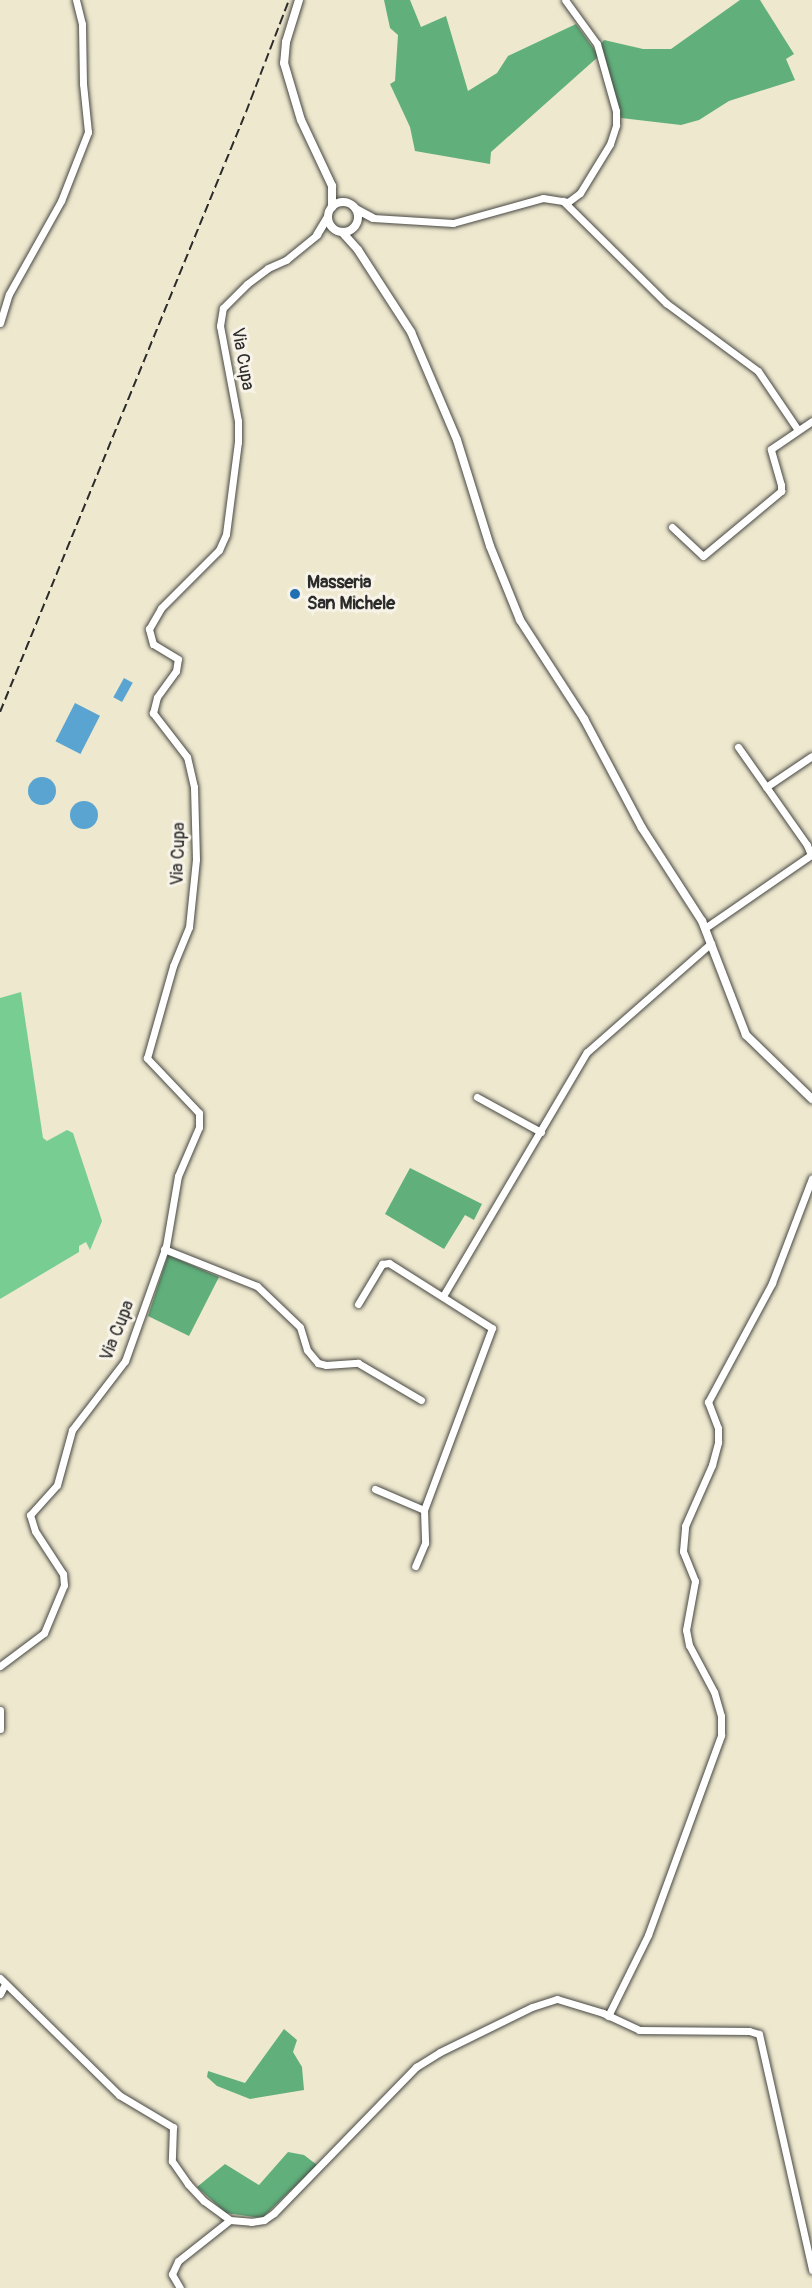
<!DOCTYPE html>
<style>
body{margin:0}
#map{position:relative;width:812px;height:2288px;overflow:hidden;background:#ede8ce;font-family:Pangolin,sans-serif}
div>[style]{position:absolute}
.green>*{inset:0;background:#77cd92}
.forest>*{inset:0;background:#61b07c}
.water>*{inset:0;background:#5aa4d2;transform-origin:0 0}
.round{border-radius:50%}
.roads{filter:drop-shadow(0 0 2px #484743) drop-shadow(0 0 2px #484743)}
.minor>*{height:7px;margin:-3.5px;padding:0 3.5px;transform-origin:3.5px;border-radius:3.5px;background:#fff}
.tertiary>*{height:8px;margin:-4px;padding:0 4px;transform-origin:4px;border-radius:4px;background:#fff}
.tertiary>.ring{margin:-4px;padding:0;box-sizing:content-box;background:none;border:8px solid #fff;border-radius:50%}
.rail>*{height:2px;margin-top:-1px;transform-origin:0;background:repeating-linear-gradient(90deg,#2b2b2b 0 9px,transparent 0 13.5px)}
.dots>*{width:16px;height:16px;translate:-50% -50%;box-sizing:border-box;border:3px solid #f7f3e8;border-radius:50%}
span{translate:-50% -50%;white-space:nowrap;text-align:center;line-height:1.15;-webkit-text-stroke:6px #f7f3e8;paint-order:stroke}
.street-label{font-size:18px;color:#2b2b2b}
.poi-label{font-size:18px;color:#2b2b2b;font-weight:700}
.left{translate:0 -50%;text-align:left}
</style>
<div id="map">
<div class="green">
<i style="clip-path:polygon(21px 992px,43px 1138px,47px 1141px,67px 1130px,73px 1133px,102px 1221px,90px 1250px,86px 1242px,79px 1246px,79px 1252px,0 1299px,0 998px)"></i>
</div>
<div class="forest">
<i style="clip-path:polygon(384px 0,410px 0,421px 27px,446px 16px,468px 91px,497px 73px,508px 56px,576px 24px,599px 56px,491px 152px,490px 164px,415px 151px,410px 127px,390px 84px,395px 81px,398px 35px,390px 28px)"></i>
<i style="clip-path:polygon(740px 0,760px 0,794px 54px,786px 59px,795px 80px,729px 101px,699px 120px,681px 125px,621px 118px,600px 45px,604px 40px,643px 49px,671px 49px)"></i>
<i style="clip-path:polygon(410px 1168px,482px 1204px,474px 1220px,465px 1215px,444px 1249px,385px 1214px)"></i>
<i style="clip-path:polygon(168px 1255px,219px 1277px,189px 1336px,148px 1316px)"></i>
<i style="clip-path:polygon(284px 2029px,297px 2040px,293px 2052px,302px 2067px,304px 2090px,250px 2099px,217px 2086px,207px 2077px,208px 2071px,245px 2083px)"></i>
<i style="clip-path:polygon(288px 2152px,304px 2155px,317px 2165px,262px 2218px,226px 2213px,197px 2187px,225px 2164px,259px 2185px)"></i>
</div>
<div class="water">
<i style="left:124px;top:678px;width:10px;height:22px;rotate:29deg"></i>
<i style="left:75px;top:703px;width:28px;height:43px;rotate:27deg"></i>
<i class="round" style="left:28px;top:777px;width:28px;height:28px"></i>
<i class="round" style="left:70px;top:801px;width:28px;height:28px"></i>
</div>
<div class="roads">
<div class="minor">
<i style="left:563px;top:201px;width:145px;rotate:44.7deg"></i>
<i style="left:666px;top:303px;width:114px;rotate:36.5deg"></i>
<i style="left:758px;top:371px;width:71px;rotate:55.9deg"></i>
<i style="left:373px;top:218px;width:80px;rotate:3.6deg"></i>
<i style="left:453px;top:223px;width:93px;rotate:-15.5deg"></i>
<i style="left:543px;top:198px;width:25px;rotate:9deg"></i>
<i style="left:568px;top:202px;width:15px;rotate:-37deg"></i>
<i style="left:580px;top:193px;width:57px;rotate:-58.5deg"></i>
<i style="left:610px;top:144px;width:20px;rotate:-72deg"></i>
<i style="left:616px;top:125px;width:14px;rotate:-90deg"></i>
<i style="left:616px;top:111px;width:70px;rotate:-105.8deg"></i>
<i style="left:597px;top:44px;width:54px;rotate:-126deg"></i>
<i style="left:0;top:323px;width:30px;rotate:-73deg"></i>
<i style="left:9px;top:294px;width:107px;rotate:-60.8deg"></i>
<i style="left:61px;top:201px;width:74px;rotate:-68.6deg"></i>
<i style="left:88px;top:132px;width:48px;rotate:-95.9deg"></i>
<i style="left:83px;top:84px;width:60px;rotate:-91deg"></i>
<i style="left:82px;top:24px;width:25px;rotate:-104deg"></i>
<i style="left:672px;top:527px;width:42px;rotate:43.1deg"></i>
<i style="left:703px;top:556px;width:102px;rotate:-39.8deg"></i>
<i style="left:781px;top:491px;width:6px;rotate:-90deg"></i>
<i style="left:781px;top:485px;width:37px;rotate:-106deg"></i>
<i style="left:771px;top:449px;width:50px;rotate:-34.3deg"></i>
<i style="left:766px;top:787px;width:55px;rotate:-34deg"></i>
<i style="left:705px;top:928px;width:129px;rotate:-34.6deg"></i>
<i style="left:811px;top:855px;width:11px;rotate:-112deg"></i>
<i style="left:807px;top:845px;width:120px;rotate:-125.1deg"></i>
<i style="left:477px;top:1097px;width:73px;rotate:28.7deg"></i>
<i style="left:164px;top:1249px;width:100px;rotate:21.7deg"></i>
<i style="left:257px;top:1286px;width:59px;rotate:43.6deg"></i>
<i style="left:300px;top:1327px;width:24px;rotate:73deg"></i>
<i style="left:307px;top:1350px;width:17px;rotate:50deg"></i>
<i style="left:318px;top:1363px;width:8px;rotate:14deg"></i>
<i style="left:326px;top:1365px;width:32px;rotate:-4deg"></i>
<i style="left:358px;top:1363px;width:73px;rotate:30.4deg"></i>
<i style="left:443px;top:1296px;width:283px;rotate:-59.5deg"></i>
<i style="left:587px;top:1052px;width:165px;rotate:-41.3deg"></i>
<i style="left:358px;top:1304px;width:47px;rotate:-59deg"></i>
<i style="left:382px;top:1264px;width:7px;rotate:-8deg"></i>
<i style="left:389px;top:1263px;width:122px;rotate:32.3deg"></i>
<i style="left:492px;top:1328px;width:194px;rotate:110.5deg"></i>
<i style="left:424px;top:1510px;width:33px;rotate:88deg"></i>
<i style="left:425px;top:1543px;width:25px;rotate:113deg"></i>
<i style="left:375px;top:1489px;width:53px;rotate:23.2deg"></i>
<i style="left:0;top:1666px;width:55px;rotate:-36.9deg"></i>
<i style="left:44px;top:1633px;width:52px;rotate:-67.4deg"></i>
<i style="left:64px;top:1585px;width:11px;rotate:-95deg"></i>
<i style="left:63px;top:1574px;width:51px;rotate:-123.1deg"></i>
<i style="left:35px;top:1531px;width:17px;rotate:-107deg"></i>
<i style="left:30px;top:1515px;width:40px;rotate:-48deg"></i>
<i style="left:57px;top:1485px;width:57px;rotate:-74.7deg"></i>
<i style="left:72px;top:1430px;width:87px;rotate:-52.5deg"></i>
<i style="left:125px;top:1361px;width:122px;rotate:-70.4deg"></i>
<i style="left:166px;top:1246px;width:71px;rotate:-80.3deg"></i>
<i style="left:178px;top:1176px;width:53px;rotate:-66.8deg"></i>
<i style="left:199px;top:1127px;width:14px;rotate:-90deg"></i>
<i style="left:199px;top:1113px;width:76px;rotate:-133.4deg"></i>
<i style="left:147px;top:1058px;width:96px;rotate:-74.2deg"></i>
<i style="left:173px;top:966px;width:42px;rotate:-67.7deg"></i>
<i style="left:189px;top:927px;width:68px;rotate:-84.1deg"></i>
<i style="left:196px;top:859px;width:72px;rotate:-91.6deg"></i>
<i style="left:194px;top:787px;width:31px;rotate:-103deg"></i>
<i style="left:187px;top:757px;width:56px;rotate:-127.7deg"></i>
<i style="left:153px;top:713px;width:16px;rotate:-76deg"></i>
<i style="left:157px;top:697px;width:32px;rotate:-54deg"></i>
<i style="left:176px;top:671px;width:12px;rotate:-81deg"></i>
<i style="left:178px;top:659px;width:29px;rotate:-149deg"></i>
<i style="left:153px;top:644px;width:16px;rotate:-105deg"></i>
<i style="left:149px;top:629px;width:24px;rotate:-60deg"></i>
<i style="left:161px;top:608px;width:82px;rotate:-45deg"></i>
<i style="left:219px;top:550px;width:17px;rotate:-66deg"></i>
<i style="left:226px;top:534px;width:93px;rotate:-82.6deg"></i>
<i style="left:238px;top:442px;width:21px;rotate:-90deg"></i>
<i style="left:238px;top:421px;width:97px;rotate:-100.7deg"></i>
<i style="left:220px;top:326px;width:18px;rotate:-81deg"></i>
<i style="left:223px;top:308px;width:34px;rotate:-45deg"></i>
<i style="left:247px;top:284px;width:26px;rotate:-37deg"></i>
<i style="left:268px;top:268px;width:20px;rotate:-24deg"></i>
<i style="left:286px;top:260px;width:40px;rotate:-39deg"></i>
<i style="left:0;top:1710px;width:19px;rotate:90deg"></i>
<i style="left:0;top:1978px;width:167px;rotate:44.5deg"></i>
<i style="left:119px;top:2095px;width:63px;rotate:30.7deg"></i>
<i style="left:173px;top:2127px;width:34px;rotate:92deg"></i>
<i style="left:172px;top:2161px;width:28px;rotate:55deg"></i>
<i style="left:188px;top:2184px;width:23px;rotate:47deg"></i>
<i style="left:204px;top:2201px;width:32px;rotate:36deg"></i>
<i style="left:230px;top:2220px;width:21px;rotate:5deg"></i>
<i style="left:251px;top:2222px;width:13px;rotate:-9deg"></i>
<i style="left:264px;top:2220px;width:12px;rotate:-35deg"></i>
<i style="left:274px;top:2213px;width:204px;rotate:-45.8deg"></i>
<i style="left:416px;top:2067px;width:28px;rotate:-32deg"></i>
<i style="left:440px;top:2052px;width:102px;rotate:-26.1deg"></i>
<i style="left:532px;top:2007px;width:26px;rotate:-18deg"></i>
<i style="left:557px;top:1999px;width:48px;rotate:16.9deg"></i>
<i style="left:603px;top:2013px;width:40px;rotate:25deg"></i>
<i style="left:639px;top:2030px;width:110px;rotate:0.5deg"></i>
<i style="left:749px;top:2031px;width:10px;rotate:17deg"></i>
<i style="left:759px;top:2034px;width:242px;rotate:77.3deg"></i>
<i style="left:0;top:1994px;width:11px;rotate:-63deg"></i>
<i style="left:608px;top:2016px;width:90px;rotate:-63.7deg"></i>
<i style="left:648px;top:1935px;width:213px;rotate:-69.9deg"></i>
<i style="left:721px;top:1735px;width:19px;rotate:-90deg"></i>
<i style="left:721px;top:1716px;width:25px;rotate:-106deg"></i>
<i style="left:714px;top:1692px;width:53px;rotate:-118deg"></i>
<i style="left:689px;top:1645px;width:15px;rotate:-101deg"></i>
<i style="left:686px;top:1630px;width:50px;rotate:-79.6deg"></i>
<i style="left:695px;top:1581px;width:32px;rotate:-112deg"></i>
<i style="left:683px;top:1551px;width:25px;rotate:-85deg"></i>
<i style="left:685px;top:1526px;width:67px;rotate:-66.1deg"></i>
<i style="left:712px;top:1465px;width:24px;rotate:-75deg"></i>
<i style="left:718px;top:1442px;width:14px;rotate:-90deg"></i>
<i style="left:718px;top:1428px;width:28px;rotate:-111deg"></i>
<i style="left:708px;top:1402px;width:135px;rotate:-61.7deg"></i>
<i style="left:772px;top:1283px;width:112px;rotate:-69.1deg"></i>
<i style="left:180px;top:2288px;width:16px;rotate:-120deg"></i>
<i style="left:172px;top:2274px;width:14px;rotate:-65deg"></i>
<i style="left:178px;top:2261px;width:66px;rotate:-38.3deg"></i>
</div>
<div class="tertiary">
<i style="left:299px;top:0;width:44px;rotate:107.2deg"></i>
<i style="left:286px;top:42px;width:21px;rotate:95deg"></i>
<i style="left:284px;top:63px;width:59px;rotate:73.4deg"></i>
<i style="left:301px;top:120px;width:73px;rotate:64.8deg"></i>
<i style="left:332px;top:186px;width:21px;rotate:90deg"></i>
<i class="ring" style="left:328px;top:202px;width:22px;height:22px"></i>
<i style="left:356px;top:209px;width:19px;rotate:28deg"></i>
<i style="left:342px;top:232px;width:24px;rotate:48deg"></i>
<i style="left:358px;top:250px;width:98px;rotate:57.1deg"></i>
<i style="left:411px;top:332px;width:117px;rotate:66.9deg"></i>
<i style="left:457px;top:440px;width:111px;rotate:72.7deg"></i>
<i style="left:490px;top:546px;width:80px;rotate:67.9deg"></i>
<i style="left:520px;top:620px;width:118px;rotate:57.1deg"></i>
<i style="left:584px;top:719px;width:123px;rotate:62deg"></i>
<i style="left:642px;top:828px;width:111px;rotate:57.2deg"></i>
<i style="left:702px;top:921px;width:122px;rotate:68.9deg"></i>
<i style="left:746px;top:1035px;width:92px;rotate:44.1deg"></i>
<i style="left:317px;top:235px;width:21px;rotate:-59deg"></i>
</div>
</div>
<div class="rail">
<i style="left:0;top:712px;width:648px;rotate:-67.71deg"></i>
<i style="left:246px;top:112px;width:120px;rotate:-69deg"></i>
</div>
<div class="dots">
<i style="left:295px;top:594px;background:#1f6fb2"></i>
</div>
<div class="street-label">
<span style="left:242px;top:359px;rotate:80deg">Via Cupa</span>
<span style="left:179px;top:854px;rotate:-88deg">Via Cupa</span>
<span style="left:118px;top:1331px;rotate:-68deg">Via Cupa</span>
</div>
<div class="poi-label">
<span class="left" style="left:307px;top:594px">Masseria<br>San Michele</span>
</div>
</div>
